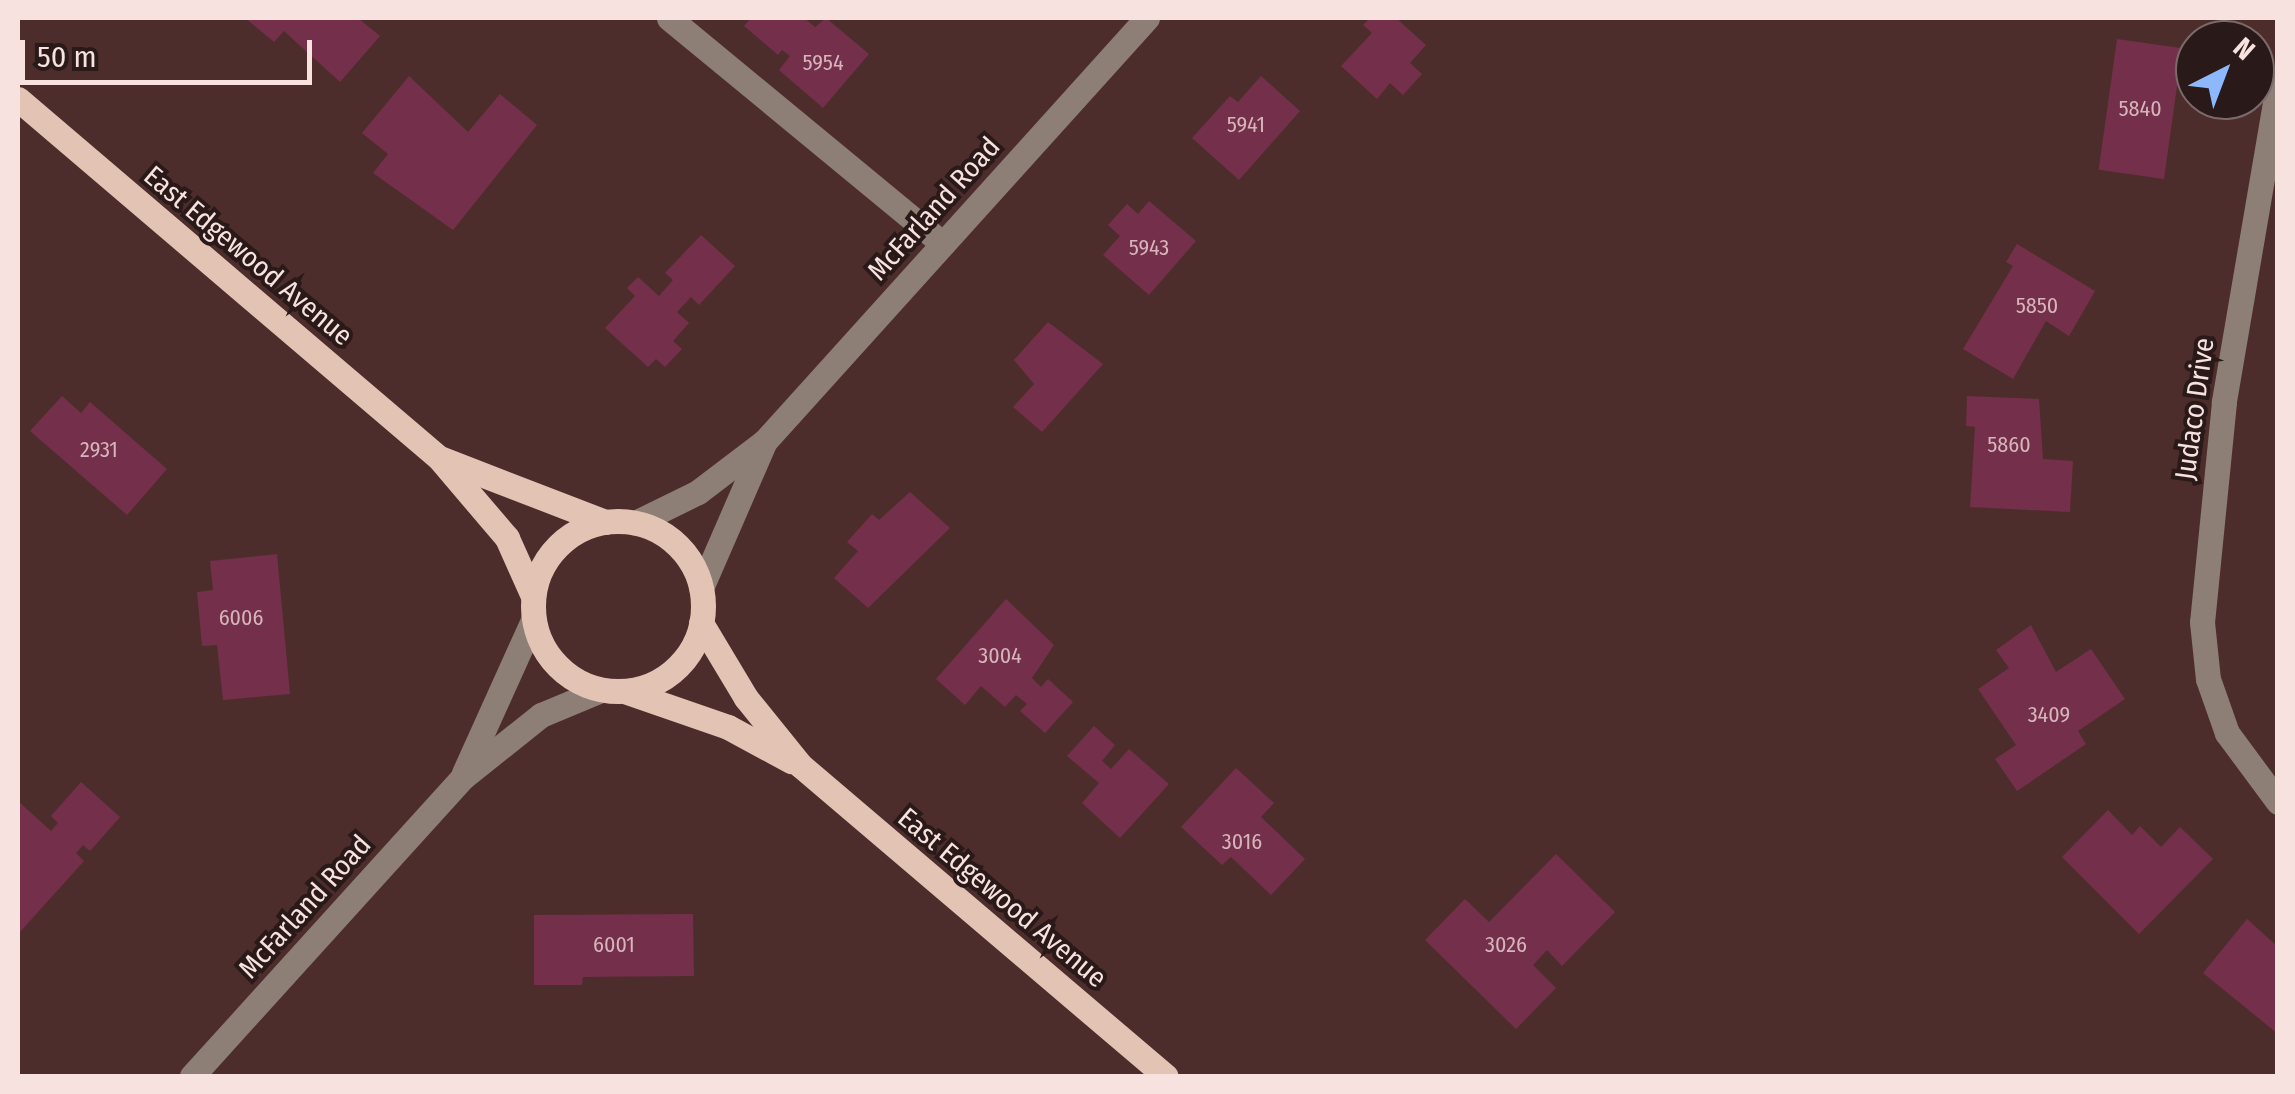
<!DOCTYPE html>
<style>
body{margin:0}
#map{position:relative;width:2295px;height:1094px;overflow:hidden;background:#4d2d2c;font-family:"Fira Sans Condensed",sans-serif}
div>[style]{position:absolute}
.building>*{inset:0;background:#742f4a;transform-origin:0 0}
.minor>*{height:25px;margin:-12.5px;padding:0 12.5px;transform-origin:12.5px;border-radius:12.5px;background:#8d7e76}
.major>*{height:25px;margin:-12.5px;padding:0 12.5px;transform-origin:12.5px;border-radius:12.5px;background:#e2c3b4}
.major>.ring{margin:-12.5px;padding:0;box-sizing:content-box;background:none;border:25px solid #e2c3b4;border-radius:50%}
span{translate:-50% -50%;white-space:nowrap;text-align:center;line-height:1.15;-webkit-text-stroke:8px #291a19;paint-order:stroke}
.number-label{font-size:22px;color:#d6b5ba}
.number-label span{-webkit-text-stroke-width:0}
.street-label{font-size:28px;color:#f7e2e0}
.frame{position:absolute;inset:0;border:20px solid #f7e2e0;pointer-events:none}
.north{position:absolute;left:2175px;top:20px;width:100px;height:100px;box-sizing:border-box;background:#291a19;border:2px solid #7b6a69;border-radius:50%;rotate:42deg;font-size:28px;font-weight:700;line-height:40px;text-align:center;color:#f7e2e0}
.north::after{content:'';display:block;margin:auto;width:35px;height:45px;background:#8db9fc;clip-path:polygon(50% 0,100% 100%,50% 72%,0 100%)}
.scale{position:absolute;left:20px;top:40px;width:292px;height:45px;box-sizing:border-box;border:5px solid #f7e2e0;border-top:0;padding-left:12px;font-size:30px;line-height:35px;white-space:nowrap;color:#f7e2e0;-webkit-text-stroke:8px #291a19;paint-order:stroke}
</style>
<div id="map">
<div class="building">
<i style="clip-path:polygon(245px 18px,358px 18px,380px 36px,340px 82px,284px 31px,274px 42px)"></i>
<i style="clip-path:polygon(751px 18px,804px 18px,815px 27px,826px 18px,869px 54px,823px 108px,779px 70px,790px 56px,782px 50px,778px 55px,744px 26px)"></i>
<i style="clip-path:polygon(1370px 18px,1396px 18px,1426px 45px,1410px 63px,1422px 74px,1403px 95px,1390px 83px,1377px 99px,1341px 66px,1372px 33px,1363px 25px)"></i>
<i style="left:2117px;top:39px;width:66px;height:132px;rotate:8deg"></i>
<i style="clip-path:polygon(409px 76px,468px 132px,500px 94px,537px 125px,453px 230px,373px 173px,388px 154px,362px 133px)"></i>
<i style="clip-path:polygon(1261px 76px,1300px 111px,1239px 180px,1192px 138px,1230px 96px,1238px 102px)"></i>
<i style="clip-path:polygon(1149px 201px,1196px 241px,1149px 295px,1103px 255px,1120px 236px,1108px 225px,1127px 204px,1138px 214px)"></i>
<i style="clip-path:polygon(701px 235px,735px 266px,699px 305px,691px 297px,677px 312px,689px 323px,673px 341px,682px 349px,665px 367px,656px 359px,648px 367px,605px 328px,635px 296px,627px 288px,638px 277px,659px 296px,673px 280px,665px 273px)"></i>
<i style="clip-path:polygon(2017px 244px,2095px 291px,2069px 336px,2046px 321px,2013px 379px,1963px 349px,2013px 266px,2006px 262px)"></i>
<i style="clip-path:polygon(1048px 322px,1103px 364px,1042px 432px,1013px 407px,1034px 384px,1014px 360px)"></i>
<i style="clip-path:polygon(62px 396px,81px 413px,90px 402px,167px 469px,127px 515px,30px 431px)"></i>
<i style="clip-path:polygon(1967px 396px,2039px 399px,2043px 459px,2073px 461px,2070px 512px,1970px 507px,1975px 427px,1966px 426px)"></i>
<i style="clip-path:polygon(910px 492px,950px 528px,868px 608px,834px 578px,858px 551px,847px 542px,872px 514px,879px 520px)"></i>
<i style="clip-path:polygon(277px 554px,290px 694px,223px 700px,217px 645px,202px 646px,197px 592px,213px 590px,210px 561px)"></i>
<i style="clip-path:polygon(1006px 599px,1054px 645px,1032px 678px,1041px 687px,1048px 679px,1073px 702px,1045px 733px,1020px 711px,1027px 704px,1016px 695px,1005px 707px,981px 686px,965px 705px,936px 679px)"></i>
<i style="clip-path:polygon(2031px 625px,2056px 672px,2091px 649px,2125px 699px,2078px 731px,2086px 744px,2017px 791px,1995px 759px,2016px 745px,1978px 689px,2009px 668px,1996px 650px)"></i>
<i style="clip-path:polygon(1094px 726px,1115px 745px,1102px 761px,1111px 769px,1129px 749px,1169px 784px,1120px 838px,1082px 803px,1099px 783px,1067px 756px)"></i>
<i style="clip-path:polygon(1236px 768px,1274px 803px,1261px 817px,1305px 859px,1271px 895px,1231px 857px,1222px 865px,1181px 827px)"></i>
<i style="clip-path:polygon(81px 782px,120px 817px,90px 851px,83px 845px,76px 853px,84px 861px,20px 932px,18px 801px,51px 831px,58px 823px,51px 816px)"></i>
<i style="clip-path:polygon(2108px 810px,2132px 835px,2140px 826px,2161px 847px,2180px 827px,2213px 859px,2139px 934px,2062px 857px)"></i>
<i style="clip-path:polygon(1556px 854px,1615px 912px,1562px 966px,1547px 950px,1533px 965px,1556px 988px,1516px 1029px,1425px 940px,1465px 899px,1489px 922px)"></i>
<i style="clip-path:polygon(693px 914px,694px 976px,583px 977px,582px 985px,534px 985px,534px 915px)"></i>
<i style="clip-path:polygon(2247px 919px,2278px 947px,2278px 1034px,2203px 973px)"></i>
</div>
<div class="minor">
<i style="left:669px;top:18px;width:355px;rotate:39.5deg"></i>
<i style="left:2278px;top:85px;width:322px;rotate:99.7deg"></i>
<i style="left:2224px;top:402px;width:221px;rotate:95.7deg"></i>
<i style="left:2202px;top:622px;width:57px;rotate:84deg"></i>
<i style="left:2208px;top:679px;width:57px;rotate:70.6deg"></i>
<i style="left:2227px;top:733px;width:86px;rotate:53.5deg"></i>
<i style="left:635px;top:523px;width:70px;rotate:-26.2deg"></i>
<i style="left:698px;top:492px;width:84px;rotate:-37.3deg"></i>
<i style="left:765px;top:441px;width:570px;rotate:-47.92deg"></i>
<i style="left:701px;top:588px;width:160px;rotate:-66.5deg"></i>
<i style="left:464px;top:773px;width:168px;rotate:-65.7deg"></i>
<i style="left:192px;top:1076px;width:402px;rotate:-47.8deg"></i>
<i style="left:462px;top:778px;width:101px;rotate:-38.6deg"></i>
<i style="left:541px;top:715px;width:65px;rotate:-22.6deg"></i>
</div>
<div class="major">
<i style="left:18px;top:99px;width:553px;rotate:40.46deg"></i>
<i style="left:439px;top:458px;width:105px;rotate:49.6deg"></i>
<i style="left:507px;top:538px;width:64px;rotate:65.9deg"></i>
<i style="left:442px;top:459px;width:175px;rotate:21.1deg"></i>
<i class="ring" style="left:533px;top:521px;width:145px;height:145px"></i>
<i style="left:701px;top:623px;width:87px;rotate:59deg"></i>
<i style="left:746px;top:698px;width:86px;rotate:51.1deg"></i>
<i style="left:800px;top:765px;width:480px;rotate:40.4deg"></i>
<i style="left:627px;top:692px;width:107px;rotate:19.1deg"></i>
<i style="left:728px;top:727px;width:72px;rotate:28.4deg"></i>
</div>
<div class="number-label">
<span style="left:823px;top:63px">5954</span>
<span style="left:2140px;top:109px">5840</span>
<span style="left:1246px;top:125px">5941</span>
<span style="left:1149px;top:248px">5943</span>
<span style="left:2037px;top:306px">5850</span>
<span style="left:2009px;top:445px">5860</span>
<span style="left:99px;top:450px">2931</span>
<span style="left:241px;top:618px">6006</span>
<span style="left:1000px;top:656px">3004</span>
<span style="left:2049px;top:715px">3409</span>
<span style="left:1242px;top:842px">3016</span>
<span style="left:614px;top:945px">6001</span>
<span style="left:1506px;top:945px">3026</span>
</div>
<div class="street-label">
<span style="left:934px;top:209px;rotate:-48deg">McFarland Road</span>
<span style="left:248px;top:256px;rotate:40deg">East Edgewood Avenue</span>
<span style="left:2195px;top:409px;rotate:-82deg">Judaco Drive</span>
<span style="left:1002px;top:898px;rotate:40deg">East Edgewood Avenue</span>
<span style="left:305px;top:907px;rotate:-48deg">McFarland Road</span>
</div>
<div class="frame"></div>
<div class="north">N</div>
<div class="scale">50 m</div>
</div>
